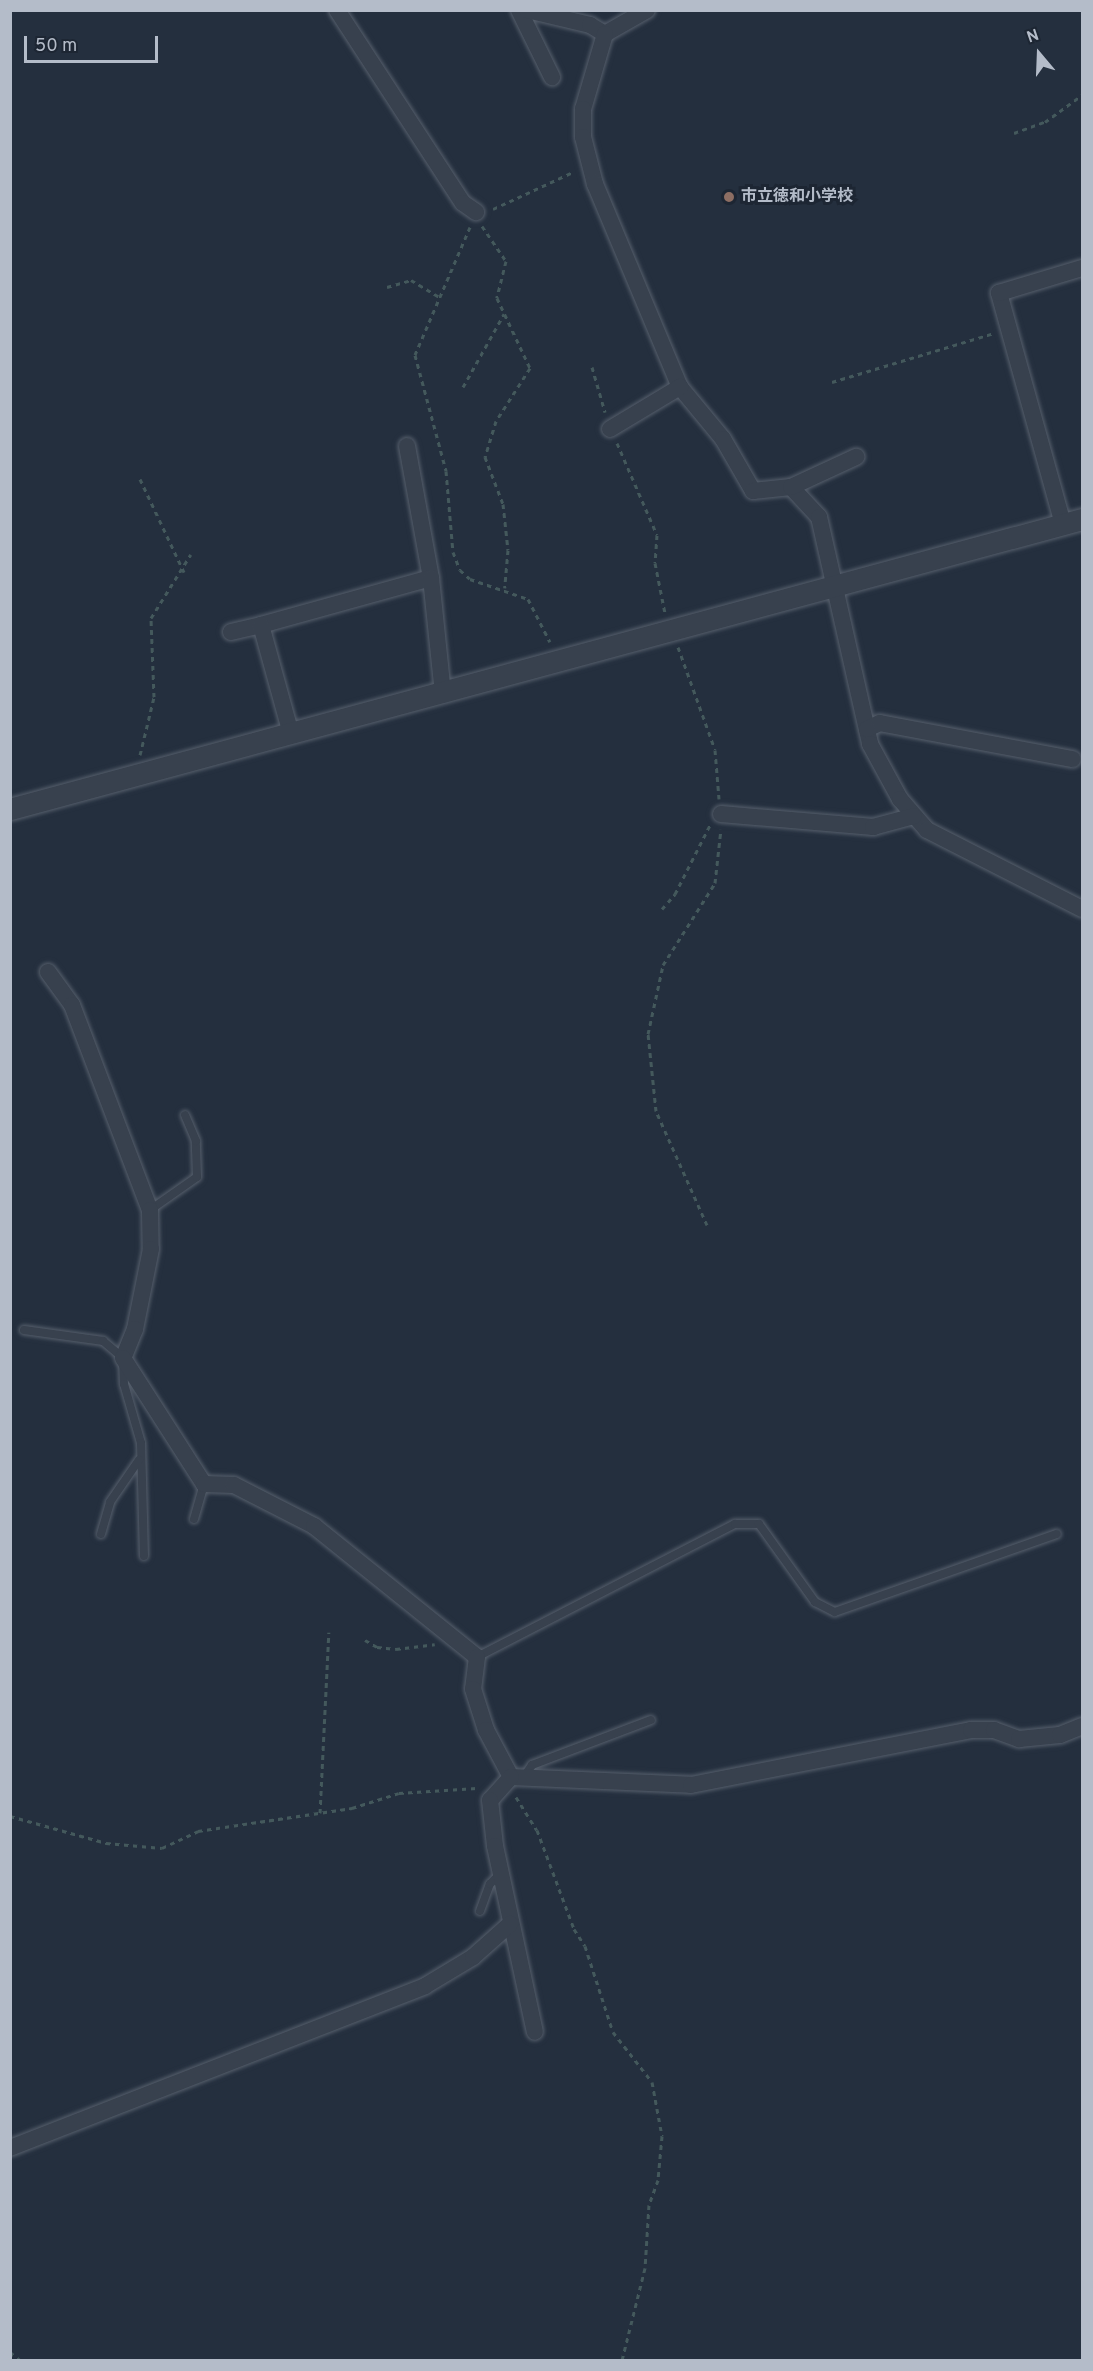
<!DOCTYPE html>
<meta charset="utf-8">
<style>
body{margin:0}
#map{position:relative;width:1093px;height:2371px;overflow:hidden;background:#242f3e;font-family:Overpass,"Noto Sans JP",sans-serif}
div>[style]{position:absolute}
.path>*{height:3px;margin-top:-1.5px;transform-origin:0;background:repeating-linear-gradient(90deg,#44595c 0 4.5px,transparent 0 9px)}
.roads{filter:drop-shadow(0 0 2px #565f6c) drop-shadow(0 0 2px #565f6c)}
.service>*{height:8px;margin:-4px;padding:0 4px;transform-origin:4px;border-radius:4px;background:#38414e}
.minor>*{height:16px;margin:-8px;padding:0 8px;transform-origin:8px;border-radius:8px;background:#38414e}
.tertiary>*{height:21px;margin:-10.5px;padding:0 10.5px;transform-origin:10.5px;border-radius:10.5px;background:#38414e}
.dots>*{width:16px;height:16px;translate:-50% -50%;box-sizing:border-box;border:3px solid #1d2633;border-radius:50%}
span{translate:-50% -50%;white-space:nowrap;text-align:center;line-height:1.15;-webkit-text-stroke:6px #1d2633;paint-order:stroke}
.poi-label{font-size:16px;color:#b4bcc9;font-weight:700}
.left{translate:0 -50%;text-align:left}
.frame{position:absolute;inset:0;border:12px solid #b4bcc9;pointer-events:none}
.north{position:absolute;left:1009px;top:24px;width:60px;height:60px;-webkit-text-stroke:4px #1d2633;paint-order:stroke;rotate:341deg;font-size:16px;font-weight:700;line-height:24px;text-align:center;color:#b4bcc9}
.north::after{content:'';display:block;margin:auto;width:21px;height:27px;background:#b4bcc9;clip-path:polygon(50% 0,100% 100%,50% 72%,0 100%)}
.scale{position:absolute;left:24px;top:36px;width:134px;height:27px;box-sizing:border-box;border:3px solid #b4bcc9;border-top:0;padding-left:8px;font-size:18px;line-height:21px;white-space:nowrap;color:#b4bcc9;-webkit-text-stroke:4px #1d2633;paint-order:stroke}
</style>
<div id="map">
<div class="path">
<i style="left:1014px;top:133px;width:33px;rotate:-20deg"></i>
<i style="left:1045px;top:122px;width:46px;rotate:-36.1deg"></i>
<i style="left:493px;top:209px;width:86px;rotate:-24.8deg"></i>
<i style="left:482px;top:226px;width:42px;rotate:55.6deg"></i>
<i style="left:506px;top:261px;width:38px;rotate:104deg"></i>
<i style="left:497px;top:298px;width:77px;rotate:64.8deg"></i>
<i style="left:530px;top:368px;width:63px;rotate:122.7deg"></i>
<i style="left:496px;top:421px;width:38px;rotate:107deg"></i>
<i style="left:485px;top:457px;width:50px;rotate:69deg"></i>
<i style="left:503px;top:504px;width:46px;rotate:83.8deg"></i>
<i style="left:508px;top:550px;width:38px;rotate:95deg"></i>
<i style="left:470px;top:227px;width:139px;rotate:113.3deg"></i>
<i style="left:415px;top:355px;width:120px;rotate:75deg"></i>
<i style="left:446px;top:471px;width:81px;rotate:85.1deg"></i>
<i style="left:453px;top:552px;width:19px;rotate:69deg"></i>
<i style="left:460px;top:570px;width:13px;rotate:42deg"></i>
<i style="left:470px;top:579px;width:61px;rotate:19deg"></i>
<i style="left:528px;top:599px;width:48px;rotate:62.9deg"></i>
<i style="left:387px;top:287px;width:25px;rotate:-16deg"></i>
<i style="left:411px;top:280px;width:33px;rotate:31deg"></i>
<i style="left:592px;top:367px;width:47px;rotate:73.9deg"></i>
<i style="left:832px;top:382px;width:169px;rotate:-16.8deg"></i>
<i style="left:463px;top:387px;width:84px;rotate:-60.7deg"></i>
<i style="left:617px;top:443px;width:100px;rotate:66.5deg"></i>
<i style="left:657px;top:535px;width:28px;rotate:94deg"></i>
<i style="left:655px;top:563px;width:51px;rotate:78.7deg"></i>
<i style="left:140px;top:479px;width:103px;rotate:64.7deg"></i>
<i style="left:678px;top:647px;width:109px;rotate:70.2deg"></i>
<i style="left:715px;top:750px;width:49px;rotate:85.3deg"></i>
<i style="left:140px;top:755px;width:60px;rotate:-76.4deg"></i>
<i style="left:154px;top:697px;width:79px;rotate:-92.2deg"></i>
<i style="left:151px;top:618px;width:75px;rotate:-58deg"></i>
<i style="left:662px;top:909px;width:20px;rotate:-49deg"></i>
<i style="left:675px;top:894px;width:77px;rotate:-63.1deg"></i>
<i style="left:707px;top:1225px;width:125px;rotate:-114.1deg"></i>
<i style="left:656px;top:1111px;width:77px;rotate:-95.9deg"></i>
<i style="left:648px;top:1034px;width:71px;rotate:-77.7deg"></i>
<i style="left:663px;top:965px;width:97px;rotate:-57.6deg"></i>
<i style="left:715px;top:883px;width:54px;rotate:-83.7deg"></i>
<i style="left:365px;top:1640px;width:14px;rotate:30deg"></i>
<i style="left:377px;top:1647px;width:19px;rotate:6deg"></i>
<i style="left:396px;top:1649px;width:39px;rotate:-7deg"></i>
<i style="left:516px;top:1797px;width:39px;rotate:58deg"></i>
<i style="left:537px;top:1830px;width:106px;rotate:69.5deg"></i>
<i style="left:574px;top:1929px;width:20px;rotate:57deg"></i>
<i style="left:585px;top:1946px;width:90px;rotate:72deg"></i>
<i style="left:613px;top:2032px;width:63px;rotate:52deg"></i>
<i style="left:652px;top:2082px;width:55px;rotate:79.5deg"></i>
<i style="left:662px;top:2136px;width:44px;rotate:95.2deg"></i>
<i style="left:658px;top:2180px;width:27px;rotate:110deg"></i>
<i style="left:649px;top:2205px;width:63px;rotate:93.6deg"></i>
<i style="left:645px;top:2268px;width:95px;rotate:104deg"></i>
<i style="left:320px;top:1813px;width:181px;rotate:-87.2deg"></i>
<i style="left:10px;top:1816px;width:100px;rotate:15.7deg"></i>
<i style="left:106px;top:1843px;width:56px;rotate:5.1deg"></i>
<i style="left:162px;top:1848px;width:40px;rotate:-25deg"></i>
<i style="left:198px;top:1831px;width:156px;rotate:-8.5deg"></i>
<i style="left:352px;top:1808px;width:49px;rotate:-17.7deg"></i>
<i style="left:399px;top:1793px;width:78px;rotate:-3.7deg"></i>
<i style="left:10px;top:2352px;width:13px;rotate:39deg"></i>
</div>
<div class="roads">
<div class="service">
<i style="left:150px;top:1210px;width:57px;rotate:-35.1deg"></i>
<i style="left:197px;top:1177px;width:36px;rotate:-92deg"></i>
<i style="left:196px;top:1141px;width:28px;rotate:-113deg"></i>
<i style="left:24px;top:1330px;width:80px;rotate:7.9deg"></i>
<i style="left:103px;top:1341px;width:26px;rotate:40deg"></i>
<i style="left:123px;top:1358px;width:26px;rotate:88deg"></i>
<i style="left:124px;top:1384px;width:61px;rotate:73.9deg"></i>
<i style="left:141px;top:1443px;width:113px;rotate:88.5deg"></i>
<i style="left:194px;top:1519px;width:36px;rotate:-74deg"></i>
<i style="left:101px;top:1534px;width:33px;rotate:-74deg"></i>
<i style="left:110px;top:1502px;width:51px;rotate:-55.4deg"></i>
<i style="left:477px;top:1657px;width:290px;rotate:-27.3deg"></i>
<i style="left:735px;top:1524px;width:24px"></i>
<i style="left:759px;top:1524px;width:96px;rotate:54.3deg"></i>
<i style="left:815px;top:1602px;width:22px;rotate:27deg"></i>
<i style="left:835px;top:1612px;width:235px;rotate:-19.4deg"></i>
<i style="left:523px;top:1778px;width:16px;rotate:-55deg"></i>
<i style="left:532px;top:1765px;width:127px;rotate:-20.7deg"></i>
<i style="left:480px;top:1911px;width:29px;rotate:-70deg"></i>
<i style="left:490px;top:1884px;width:14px;rotate:-45deg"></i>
</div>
<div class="minor">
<i style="left:337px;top:10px;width:230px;rotate:56.9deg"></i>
<i style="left:463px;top:203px;width:16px;rotate:35deg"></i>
<i style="left:519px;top:10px;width:75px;rotate:63.8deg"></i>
<i style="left:527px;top:10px;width:65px;rotate:13.4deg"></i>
<i style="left:590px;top:25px;width:17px;rotate:31deg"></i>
<i style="left:647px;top:10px;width:48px;rotate:150.3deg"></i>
<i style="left:605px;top:34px;width:78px;rotate:106.3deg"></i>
<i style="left:583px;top:109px;width:28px;rotate:90deg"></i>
<i style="left:583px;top:137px;width:49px;rotate:75.7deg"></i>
<i style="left:595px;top:184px;width:220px;rotate:67.3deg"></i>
<i style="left:680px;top:387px;width:67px;rotate:50.4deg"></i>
<i style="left:723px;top:439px;width:60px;rotate:60deg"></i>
<i style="left:753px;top:491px;width:38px;rotate:-6deg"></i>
<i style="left:791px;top:487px;width:41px;rotate:47deg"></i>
<i style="left:819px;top:517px;width:233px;rotate:77.3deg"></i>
<i style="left:870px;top:744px;width:63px;rotate:61.4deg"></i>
<i style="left:900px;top:799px;width:41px;rotate:48.9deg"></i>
<i style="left:927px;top:830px;width:174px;rotate:27deg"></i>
<i style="left:610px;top:429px;width:82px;rotate:-31deg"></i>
<i style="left:407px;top:446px;width:134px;rotate:79.7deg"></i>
<i style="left:791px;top:487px;width:72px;rotate:-24.8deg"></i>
<i style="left:1063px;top:524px;width:240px;rotate:-105.5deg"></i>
<i style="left:999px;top:293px;width:87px;rotate:-16.8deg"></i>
<i style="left:261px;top:625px;width:176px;rotate:-15.5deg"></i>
<i style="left:431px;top:578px;width:117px;rotate:84.1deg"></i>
<i style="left:231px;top:632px;width:31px;rotate:-13deg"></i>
<i style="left:261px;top:625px;width:113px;rotate:74.6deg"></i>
<i style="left:867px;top:729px;width:14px;rotate:-25deg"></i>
<i style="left:880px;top:723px;width:196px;rotate:10.6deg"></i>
<i style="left:721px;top:814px;width:153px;rotate:4.9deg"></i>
<i style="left:873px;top:827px;width:42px;rotate:-15deg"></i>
<i style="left:48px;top:972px;width:41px;rotate:54deg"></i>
<i style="left:72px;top:1005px;width:219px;rotate:69.2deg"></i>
<i style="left:150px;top:1210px;width:39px;rotate:89deg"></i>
<i style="left:151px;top:1249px;width:82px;rotate:101.3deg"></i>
<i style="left:135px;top:1329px;width:31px;rotate:112deg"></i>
<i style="left:123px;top:1358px;width:150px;rotate:57.3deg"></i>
<i style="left:204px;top:1484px;width:30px;rotate:2deg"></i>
<i style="left:234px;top:1485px;width:90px;rotate:27.1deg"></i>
<i style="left:314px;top:1526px;width:209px;rotate:38.8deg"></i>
<i style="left:477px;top:1657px;width:32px;rotate:97deg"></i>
<i style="left:473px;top:1689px;width:43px;rotate:72.4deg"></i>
<i style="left:486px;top:1730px;width:53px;rotate:62deg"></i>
<i style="left:511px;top:1777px;width:180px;rotate:2.5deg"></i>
<i style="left:691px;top:1785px;width:285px;rotate:-11.1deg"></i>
<i style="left:971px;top:1730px;width:23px"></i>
<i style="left:994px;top:1730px;width:27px;rotate:20deg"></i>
<i style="left:1019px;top:1739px;width:41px;rotate:-5.6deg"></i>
<i style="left:1060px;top:1735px;width:24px;rotate:-22deg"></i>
<i style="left:511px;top:1777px;width:31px;rotate:132deg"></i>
<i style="left:490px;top:1800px;width:46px;rotate:83.8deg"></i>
<i style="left:495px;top:1846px;width:190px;rotate:77.9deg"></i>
<i style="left:10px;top:2148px;width:445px;rotate:-21.3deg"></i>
<i style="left:425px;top:1986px;width:56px;rotate:-31.1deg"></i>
<i style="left:473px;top:1957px;width:50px;rotate:-41.7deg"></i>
</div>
<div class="tertiary">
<i style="left:10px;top:809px;width:1111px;rotate:-15.14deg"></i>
</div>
</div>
<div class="dots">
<i style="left:729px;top:197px;background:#8d6e63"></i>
</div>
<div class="poi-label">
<span class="left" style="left:741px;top:197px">市立徳和小学校</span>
</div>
<div class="frame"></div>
<div class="north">N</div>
<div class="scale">50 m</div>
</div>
